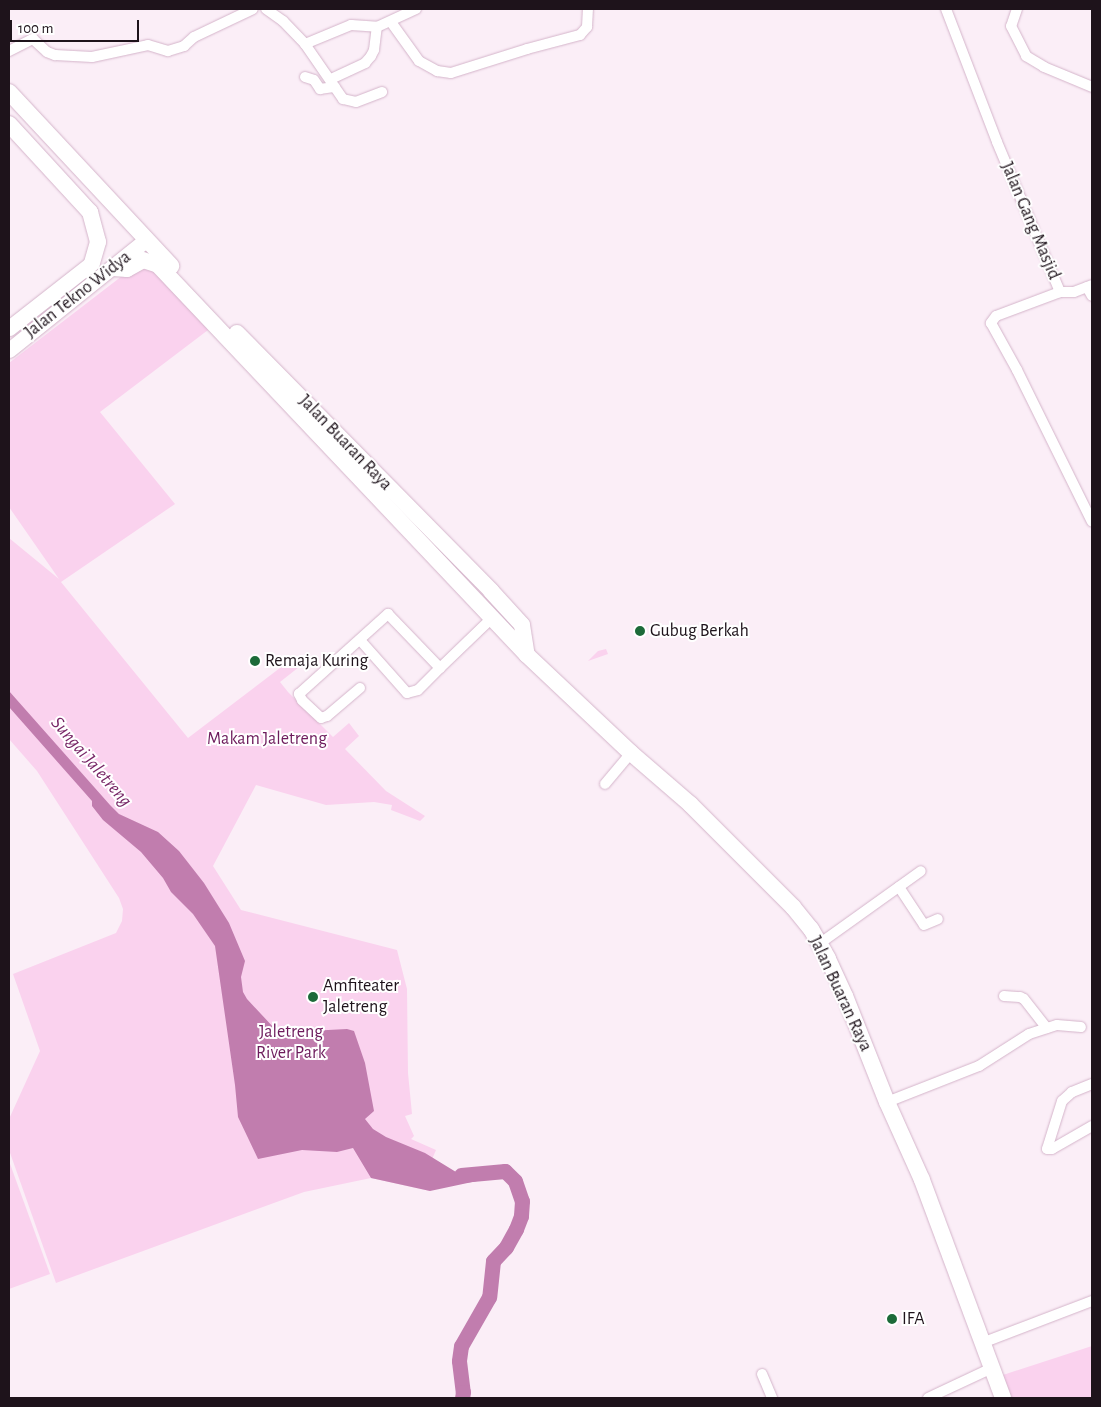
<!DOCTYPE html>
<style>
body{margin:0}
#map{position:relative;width:1101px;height:1407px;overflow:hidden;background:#fbeef7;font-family:"Alegreya Sans",sans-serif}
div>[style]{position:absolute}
.green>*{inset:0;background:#fad2ee}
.water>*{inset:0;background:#c17dae}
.river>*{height:15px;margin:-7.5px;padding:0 7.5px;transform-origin:7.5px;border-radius:7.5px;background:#c17dae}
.roads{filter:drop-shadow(0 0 1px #d4b4ca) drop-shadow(0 0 1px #d4b4ca)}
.minor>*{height:10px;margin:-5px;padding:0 5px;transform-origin:5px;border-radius:5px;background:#fff}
.secondary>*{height:15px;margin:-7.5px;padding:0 7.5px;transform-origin:7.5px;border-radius:7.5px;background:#fff}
.primary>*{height:16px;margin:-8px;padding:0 8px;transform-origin:8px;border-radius:8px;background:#fff}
.dots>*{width:14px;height:14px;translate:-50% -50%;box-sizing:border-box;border:2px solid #fff;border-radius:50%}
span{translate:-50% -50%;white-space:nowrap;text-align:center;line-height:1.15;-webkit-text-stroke:4px #fff;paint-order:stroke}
.street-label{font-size:18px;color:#1e131b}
.poi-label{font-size:18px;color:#1e131b}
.left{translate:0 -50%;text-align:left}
.park-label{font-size:18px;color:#6d1b5c}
.water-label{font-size:19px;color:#772666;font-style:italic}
.frame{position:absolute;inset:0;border:10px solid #1e131b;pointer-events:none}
.scale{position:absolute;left:10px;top:20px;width:129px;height:22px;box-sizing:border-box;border:2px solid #1e131b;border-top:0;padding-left:6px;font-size:15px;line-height:18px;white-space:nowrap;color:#1e131b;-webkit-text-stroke:4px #fff;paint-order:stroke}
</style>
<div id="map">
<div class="green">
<i style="clip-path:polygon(135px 266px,152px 267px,212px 327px,100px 412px,175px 504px,61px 582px,188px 738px,293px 658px,299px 667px,280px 682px,288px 692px,333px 737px,349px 723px,359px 736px,345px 749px,386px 791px,425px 816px,420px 821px,391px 810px,392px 805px,374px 802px,326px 805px,256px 785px,213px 866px,241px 910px,397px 950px,407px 989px,408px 1073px,412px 1114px,405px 1116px,414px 1136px,411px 1139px,436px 1150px,433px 1157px,430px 1191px,371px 1178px,304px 1192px,56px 1283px,9px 1150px,9px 1119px,40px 1051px,13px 974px,116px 933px,122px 921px,123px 909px,119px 898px,37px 771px,9px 739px,9px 538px,59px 579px,9px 507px,9px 363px)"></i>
<i style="clip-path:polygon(606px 649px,608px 654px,588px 661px,598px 651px)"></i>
<i style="clip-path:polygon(9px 1161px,50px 1274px,9px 1289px)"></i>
<i style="clip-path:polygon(1092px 1346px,1092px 1398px,1011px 1398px,1003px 1375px)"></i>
</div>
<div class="water">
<i style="clip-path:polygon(9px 691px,110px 805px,119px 814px,158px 832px,179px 851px,204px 883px,229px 923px,245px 961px,241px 977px,243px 992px,247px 999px,275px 1029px,290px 1032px,347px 1029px,354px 1031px,365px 1063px,374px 1111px,365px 1119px,373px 1129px,386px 1137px,425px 1153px,456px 1172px,483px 1169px,477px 1181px,430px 1191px,371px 1178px,353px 1148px,337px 1152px,302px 1150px,258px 1159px,238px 1117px,235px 1085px,215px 946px,193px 914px,171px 892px,163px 878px,141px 852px,103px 820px,92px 806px,92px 801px,9px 707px)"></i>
</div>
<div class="river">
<i style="left:461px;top:1175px;width:44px;rotate:-5.2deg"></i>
<i style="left:505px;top:1171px;width:14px;rotate:45deg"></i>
<i style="left:515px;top:1181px;width:21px;rotate:71deg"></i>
<i style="left:522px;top:1201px;width:15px;rotate:94deg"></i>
<i style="left:521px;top:1216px;width:14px;rotate:111deg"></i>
<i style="left:516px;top:1229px;width:21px;rotate:119deg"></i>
<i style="left:506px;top:1247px;width:19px;rotate:133deg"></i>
<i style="left:493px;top:1261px;width:36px;rotate:96deg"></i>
<i style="left:489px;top:1297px;width:56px;rotate:119.7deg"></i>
<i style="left:461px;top:1346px;width:15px;rotate:98deg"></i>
<i style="left:459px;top:1361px;width:31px;rotate:83deg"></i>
<i style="left:463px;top:1392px;width:6px;rotate:99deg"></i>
</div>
<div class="roads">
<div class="minor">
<i style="left:266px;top:9px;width:21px;rotate:35deg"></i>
<i style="left:283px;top:21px;width:32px;rotate:46deg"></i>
<i style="left:305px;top:44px;width:67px;rotate:55.4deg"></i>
<i style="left:343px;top:99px;width:13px;rotate:13deg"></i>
<i style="left:356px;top:102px;width:28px;rotate:-21deg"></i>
<i style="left:946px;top:9px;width:142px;rotate:69deg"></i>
<i style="left:997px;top:142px;width:163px;rotate:67.2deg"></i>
<i style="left:1060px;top:292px;width:68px;rotate:159.4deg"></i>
<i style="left:996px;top:316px;width:9px;rotate:126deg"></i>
<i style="left:991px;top:323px;width:54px;rotate:61deg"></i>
<i style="left:1017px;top:370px;width:169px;rotate:63.7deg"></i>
<i style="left:1017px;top:9px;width:18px;rotate:109deg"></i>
<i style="left:1011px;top:26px;width:34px;rotate:63deg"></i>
<i style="left:1026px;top:56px;width:21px;rotate:31deg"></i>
<i style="left:1044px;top:67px;width:52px;rotate:22.6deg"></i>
<i style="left:391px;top:22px;width:48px;rotate:54.3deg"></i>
<i style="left:419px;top:61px;width:21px;rotate:29deg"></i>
<i style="left:437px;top:71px;width:14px;rotate:8deg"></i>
<i style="left:451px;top:73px;width:80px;rotate:-17.5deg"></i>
<i style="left:527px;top:49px;width:55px;rotate:-14.8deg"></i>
<i style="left:580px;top:35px;width:11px;rotate:-49deg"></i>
<i style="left:587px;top:27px;width:18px;rotate:-87deg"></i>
<i style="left:305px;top:44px;width:50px;rotate:-22.4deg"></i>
<i style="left:351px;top:25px;width:26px;rotate:4deg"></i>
<i style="left:9px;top:51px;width:27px;rotate:-27deg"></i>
<i style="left:33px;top:39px;width:19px;rotate:43deg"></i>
<i style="left:47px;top:52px;width:9px;rotate:21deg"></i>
<i style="left:55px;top:55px;width:37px;rotate:3deg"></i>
<i style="left:92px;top:57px;width:57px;rotate:-12.1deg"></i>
<i style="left:148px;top:45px;width:21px;rotate:17deg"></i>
<i style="left:168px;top:51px;width:17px;rotate:-17deg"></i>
<i style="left:184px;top:46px;width:13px;rotate:-42deg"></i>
<i style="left:194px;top:37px;width:65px;rotate:-25.4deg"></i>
<i style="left:305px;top:77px;width:9px;rotate:18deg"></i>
<i style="left:314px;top:80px;width:11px;rotate:56deg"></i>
<i style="left:320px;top:89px;width:15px;rotate:-8deg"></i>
<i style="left:331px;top:79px;width:38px;rotate:-25deg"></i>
<i style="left:365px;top:63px;width:9px;rotate:-49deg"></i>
<i style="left:371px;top:56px;width:7px;rotate:-63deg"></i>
<i style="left:374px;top:50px;width:23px;rotate:-83deg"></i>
<i style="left:377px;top:27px;width:43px;rotate:-24.8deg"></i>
<i style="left:1087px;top:287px;width:10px;rotate:61deg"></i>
<i style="left:1060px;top:292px;width:14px"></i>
<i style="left:1074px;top:292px;width:19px;rotate:-21deg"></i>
<i style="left:360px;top:640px;width:71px;rotate:48.4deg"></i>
<i style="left:407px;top:693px;width:11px;rotate:-15deg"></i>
<i style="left:418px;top:690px;width:31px;rotate:-45deg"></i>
<i style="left:360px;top:688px;width:43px;rotate:139.7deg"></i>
<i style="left:327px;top:716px;width:6px;rotate:162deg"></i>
<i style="left:321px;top:718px;width:26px;rotate:-137deg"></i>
<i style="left:302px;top:700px;width:7px;rotate:-117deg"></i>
<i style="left:299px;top:694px;width:120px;rotate:-42deg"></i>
<i style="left:388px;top:614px;width:75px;rotate:46.1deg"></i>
<i style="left:440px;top:668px;width:74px;rotate:-43.9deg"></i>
<i style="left:605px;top:784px;width:40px;rotate:-50deg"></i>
<i style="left:899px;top:887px;width:45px;rotate:56.7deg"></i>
<i style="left:924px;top:925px;width:15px;rotate:-23deg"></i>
<i style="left:819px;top:944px;width:125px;rotate:-35.6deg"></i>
<i style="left:1004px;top:996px;width:16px;rotate:4deg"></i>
<i style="left:1020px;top:997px;width:4px;rotate:27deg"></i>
<i style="left:1024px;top:999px;width:37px;rotate:52deg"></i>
<i style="left:1092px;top:1084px;width:22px;rotate:158deg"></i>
<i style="left:1072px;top:1092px;width:13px;rotate:138deg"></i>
<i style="left:1062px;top:1101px;width:50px;rotate:107.4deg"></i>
<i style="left:1047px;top:1149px;width:5px"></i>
<i style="left:1052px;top:1149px;width:46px;rotate:-29.9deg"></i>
<i style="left:887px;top:1102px;width:99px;rotate:-21.4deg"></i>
<i style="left:979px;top:1066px;width:59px;rotate:-32.6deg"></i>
<i style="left:1029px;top:1034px;width:29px;rotate:-18deg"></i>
<i style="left:1057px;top:1025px;width:24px;rotate:5deg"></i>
<i style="left:982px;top:1343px;width:118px;rotate:-20.9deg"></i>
<i style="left:762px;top:1374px;width:26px;rotate:67deg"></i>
<i style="left:928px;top:1398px;width:71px;rotate:-25.1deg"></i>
</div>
<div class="secondary">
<i style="left:9px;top:328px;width:105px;rotate:-38.1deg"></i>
<i style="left:9px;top:350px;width:176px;rotate:-38.8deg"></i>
</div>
<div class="primary">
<i style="left:9px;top:92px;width:238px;rotate:47deg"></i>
<i style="left:9px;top:124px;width:120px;rotate:47.4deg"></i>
<i style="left:90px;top:212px;width:31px;rotate:75deg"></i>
<i style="left:98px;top:242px;width:22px;rotate:106deg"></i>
<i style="left:113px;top:268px;width:14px;rotate:4deg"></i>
<i style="left:127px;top:269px;width:18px;rotate:-29deg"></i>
<i style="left:143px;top:260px;width:16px;rotate:18deg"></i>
<i style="left:158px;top:265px;width:537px;rotate:46.58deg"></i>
<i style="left:527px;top:655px;width:143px;rotate:43.3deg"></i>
<i style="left:631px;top:753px;width:78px;rotate:40.8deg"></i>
<i style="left:690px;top:804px;width:146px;rotate:45deg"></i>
<i style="left:793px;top:907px;width:28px;rotate:51deg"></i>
<i style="left:811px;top:929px;width:34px;rotate:60deg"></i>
<i style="left:828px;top:959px;width:41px;rotate:65.3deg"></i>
<i style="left:845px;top:996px;width:114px;rotate:68.4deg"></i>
<i style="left:887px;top:1102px;width:85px;rotate:65.8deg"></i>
<i style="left:922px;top:1180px;width:233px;rotate:69.6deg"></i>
<i style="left:237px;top:333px;width:362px;rotate:45.4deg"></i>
<i style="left:491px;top:591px;width:46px;rotate:47.6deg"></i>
<i style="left:522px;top:625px;width:30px;rotate:81deg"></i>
</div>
</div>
<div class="dots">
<i style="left:640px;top:631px;background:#1c6a39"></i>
<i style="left:255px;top:661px;background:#1c6a39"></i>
<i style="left:313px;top:997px;background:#1c6a39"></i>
<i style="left:892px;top:1319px;background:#1c6a39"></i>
</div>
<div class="street-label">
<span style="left:1030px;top:221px;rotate:67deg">Jalan Gang Masjid</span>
<span style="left:78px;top:295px;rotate:-38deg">Jalan Tekno Widya</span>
<span style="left:345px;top:443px;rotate:46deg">Jalan Buaran Raya</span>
<span style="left:840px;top:994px;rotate:65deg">Jalan Buaran Raya</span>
</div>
<div class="poi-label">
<span class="left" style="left:650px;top:631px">Gubug Berkah</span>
<span class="left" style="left:265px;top:661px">Remaja Kuring</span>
<span class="left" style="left:323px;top:997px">Amfiteater<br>Jaletreng</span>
<span class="left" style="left:902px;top:1319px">IFA</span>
</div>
<div class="park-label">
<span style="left:267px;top:739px">Makam Jaletreng</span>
<span style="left:291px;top:1043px">Jaletreng<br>River Park</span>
</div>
<div class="water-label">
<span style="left:91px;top:762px;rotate:49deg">Sungai Jaletreng</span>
</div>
<div class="frame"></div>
<div class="scale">100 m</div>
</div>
